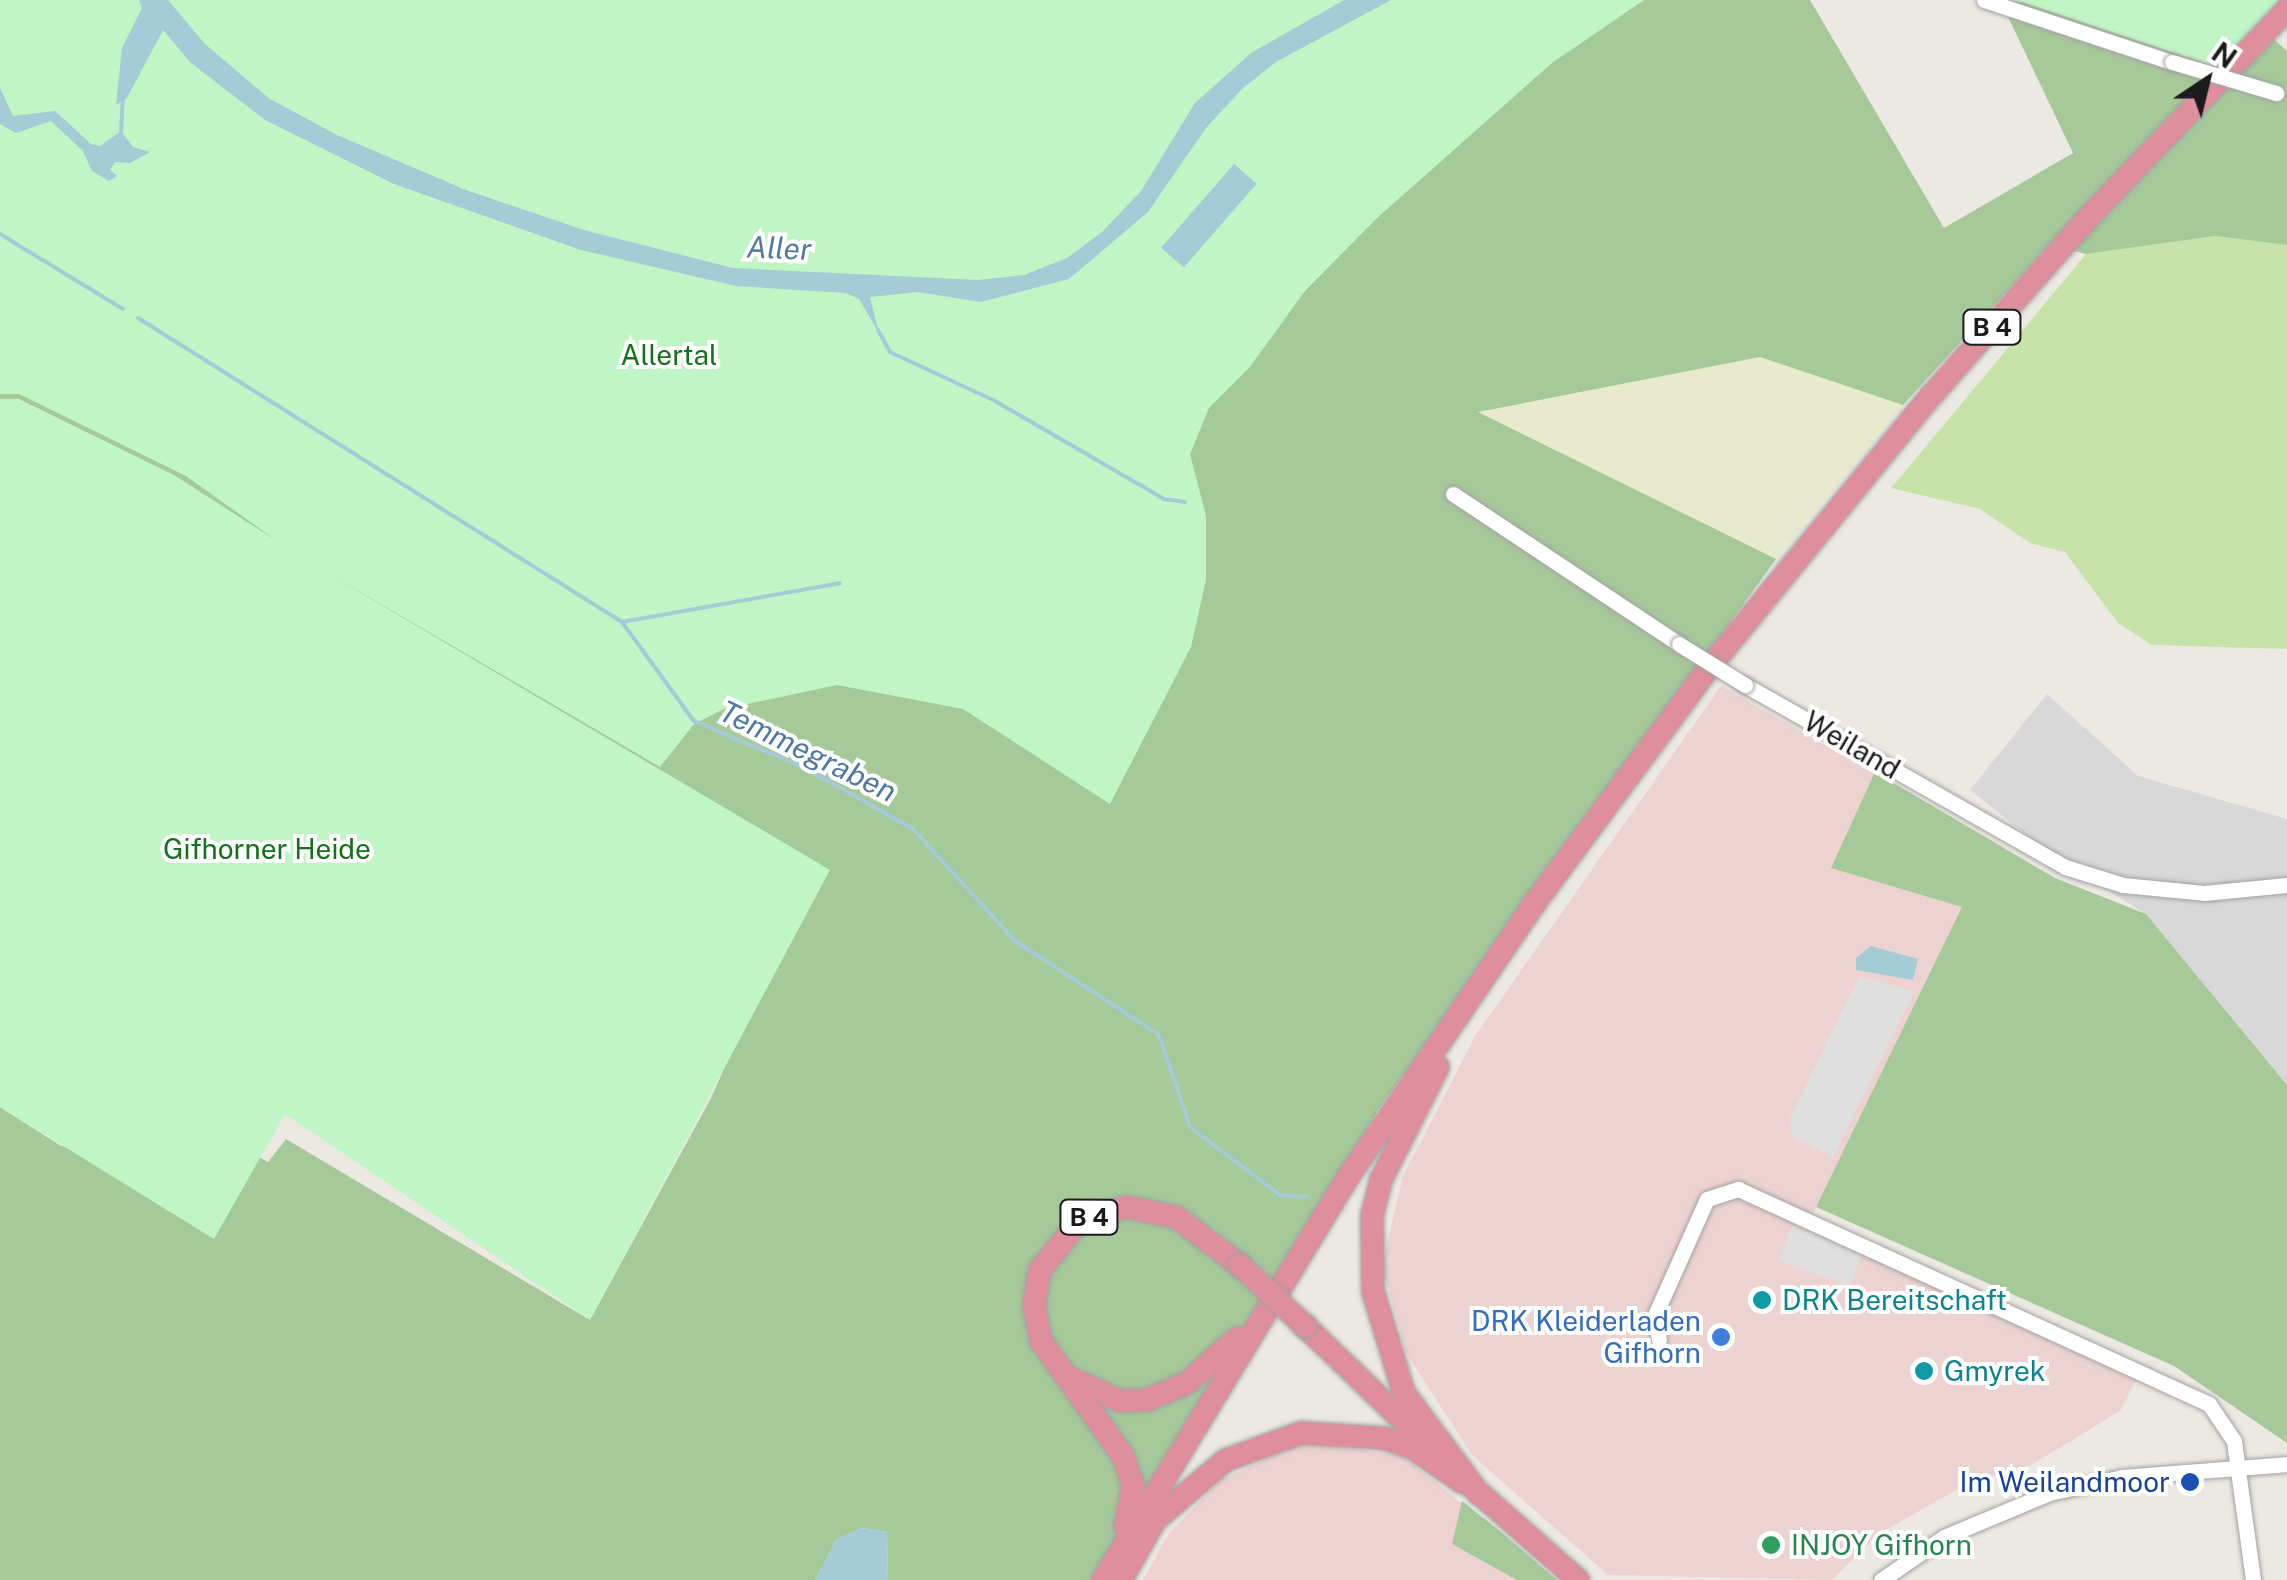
<!DOCTYPE html>
<style>
body{margin:0}
#map{position:relative;width:2287px;height:1580px;overflow:hidden;background:#ece9e2;font-family:"Public Sans",sans-serif}
div>[style]{position:absolute}
.residential>*{inset:0;background:#d9d8d8}
.commercial>*{inset:0;background:#ecd3d1}
.farmland>*{inset:0;background:#e8eace}
.grass>*{inset:0;background:#c6e4aa}
.forest>*{inset:0;background:#a6c999}
.park>*{inset:0;background:#c0f5c5}
.parking>*{inset:0;background:#dfdfdf;transform-origin:0 0}
.water>*{inset:0;background:#a5cbd7;transform-origin:0 0}
.stream>*{height:4px;margin:-2px;padding:0 2px;transform-origin:2px;border-radius:2px;background:#a5cbd7}
.roads{filter:drop-shadow(0 0 2px #a2a2a2) drop-shadow(0 0 2px #a2a2a2)}
.minor>*{height:15px;margin:-7.5px;padding:0 7.5px;transform-origin:7.5px;border-radius:7.5px;background:#fff}
.highway>*{height:22px;margin:-11px;padding:0 11px;transform-origin:11px;border-radius:11px;background:#df8e9c}
.bridges{filter:drop-shadow(0 0 2px #a2a2a2) drop-shadow(0 0 2px #a2a2a2)}
.minor-bridge>*{height:15px;margin:-7.5px;padding:0 7.5px;transform-origin:7.5px;border-radius:7.5px;background:#fff}
.highway-bridge>*{height:22px;margin:-11px;padding:0 11px;transform-origin:11px;border-radius:11px;background:#df8e9c}
.dots>*{width:28px;height:28px;translate:-50% -50%;box-sizing:border-box;border:5px solid #fff;border-radius:50%}
span{translate:-50% -50%;white-space:nowrap;text-align:center;line-height:1.15;-webkit-text-stroke:8px #fff;paint-order:stroke}
.shield-label span{padding:2px 8px;background:#fff;border:2px solid;border-radius:8px;-webkit-text-stroke-width:0}
.shield-label{font-size:25px;color:#1b1b1b;font-weight:700}
.park-label{font-size:28px;color:#13701c}
.street-label{font-size:28px;color:#1b1b1b}
.culture-label{font-size:28px;color:#0d838f}
.left{translate:0 -50%;text-align:left}
.shop-label{font-size:28px;color:#366cbe}
.right{translate:-100% -50%;text-align:right}
.transit-label{font-size:28px;color:#164399}
.leisure-label{font-size:28px;color:#27864d}
.water-label{font-size:30px;color:#5078a3;font-style:italic}
.north{position:absolute;left:2157px;top:30px;width:100px;height:100px;-webkit-text-stroke:8px #fff;paint-order:stroke;rotate:35deg;font-size:28px;font-weight:700;line-height:40px;text-align:center;color:#1b1b1b}
.north::after{content:'';display:block;margin:auto;width:35px;height:45px;background:#1b1b1b;clip-path:polygon(50% 0,100% 100%,50% 72%,0 100%)}
</style>
<div id="map">
<div class="residential">
<i style="clip-path:polygon(2047px 694px,2138px 776px,2287px 819px,2287px 1085px,2146px 914px,2056px 859px,1970px 790px)"></i>
</div>
<div class="commercial">
<i style="clip-path:polygon(1721px 686px,1995px 842px,1806px 1228px,2136px 1380px,2120px 1411px,2033px 1464px,1967px 1484px,1877px 1535px,1832px 1580px,1608px 1575px,1472px 1455px,1406px 1353px,1382px 1265px,1403px 1176px,1475px 1036px)"></i>
<i style="clip-path:polygon(1304px 1442px,1403px 1456px,1557px 1580px,1143px 1580px,1169px 1533px,1221px 1480px)"></i>
</div>
<div class="farmland">
<i style="clip-path:polygon(1760px 357px,1903px 405px,1776px 559px,1476px 412px)"></i>
</div>
<div class="grass">
<i style="clip-path:polygon(2215px 236px,2287px 245px,2287px 649px,2152px 645px,2118px 623px,2065px 552px,2030px 543px,1980px 509px,1891px 488px,2086px 254px)"></i>
</div>
<div class="forest">
<i style="clip-path:polygon(1621px 0,1810px 0,1944px 228px,2073px 153px,2000px 0,2257px 24px,2287px 51px,2287px 245px,2215px 236px,2086px 254px,2050px 244px,1903px 405px,1760px 357px,1478px 412px,1776px 559px,1378px 1110px,1106px 1580px,888px 1580px,887px 1532px,862px 1528px,837px 1539px,815px 1580px,0 1580px,0 1107px,61px 1146px,208px 1130px,268px 1162px,286px 1139px,590px 1320px,711px 1098px,801px 896px,0 593px,0 303px,1151px 457px,1205px 367px)"></i>
<i style="clip-path:polygon(1875px 772px,2055px 878px,2146px 914px,2287px 1085px,2287px 1443px,2174px 1366px,1816px 1207px,1962px 907px,1831px 868px)"></i>
<i style="clip-path:polygon(1462px 1501px,1500px 1531px,1557px 1580px,1517px 1580px,1452px 1544px)"></i>
</div>
<div class="park">
<i style="clip-path:polygon(0 0,1644px 0,1552px 63px,1377px 218px,1305px 291px,1249px 368px,1209px 408px,1190px 454px,1206px 516px,1206px 580px,1191px 647px,1110px 804px,963px 709px,837px 685px,724px 709px,694px 724px,660px 767px,319px 568px,830px 870px,590px 1320px,285px 1114px,214px 1239px,0 1107px,0 399px,19px 399px,174px 475px,277px 541px,186px 476px,19px 394px,0 394px)"></i>
<i style="clip-path:polygon(2016px 0,2283px 0,2220px 68px)"></i>
</div>
<div class="parking">
<i style="clip-path:polygon(1859px 976px,1914px 991px,1833px 1157px,1793px 1138px,1789px 1121px)"></i>
<i style="left:1792px;top:1226px;width:75px;height:37px;rotate:20deg"></i>
</div>
<div class="water">
<i style="clip-path:polygon(139px 0,168px 0,205px 44px,270px 99px,337px 135px,466px 190px,584px 230px,733px 268px,978px 280px,1024px 275px,1067px 258px,1102px 232px,1141px 191px,1195px 103px,1251px 53px,1344px 0,1391px 0,1276px 62px,1242px 89px,1206px 128px,1148px 212px,1069px 279px,981px 302px,918px 292px,870px 297px,879px 333px,859px 299px,846px 293px,736px 286px,581px 250px,394px 184px,265px 120px,191px 63px,163px 30px,127px 98px,116px 105px,122px 48px,142px 8px)"></i>
<i style="clip-path:polygon(0 88px,13px 116px,55px 111px,91px 144px,100px 146px,121px 131px,133px 147px,150px 152px,130px 163px,115px 162px,110px 170px,117px 176px,109px 181px,92px 171px,83px 151px,51px 121px,16px 133px,0 124px)"></i>
<i style="left:1234px;top:164px;width:30px;height:111px;rotate:41deg"></i>
<i style="clip-path:polygon(1871px 946px,1918px 959px,1913px 980px,1856px 970px,1856px 958px)"></i>
<i style="clip-path:polygon(862px 1528px,887px 1532px,888px 1580px,815px 1580px,837px 1539px)"></i>
</div>
<div class="stream">
<i style="left:121px;top:132px;width:36px;rotate:-87deg"></i>
<i style="left:0;top:234px;width:144px;rotate:31.4deg"></i>
<i style="left:138px;top:318px;width:572px;rotate:32.13deg"></i>
<i style="left:622px;top:622px;width:122px;rotate:54deg"></i>
<i style="left:694px;top:721px;width:118px;rotate:22.9deg"></i>
<i style="left:803px;top:767px;width:126px;rotate:29.4deg"></i>
<i style="left:913px;top:829px;width:151px;rotate:47.7deg"></i>
<i style="left:1015px;top:941px;width:172px;rotate:33.1deg"></i>
<i style="left:1159px;top:1035px;width:97px;rotate:71.4deg"></i>
<i style="left:1190px;top:1127px;width:113px;rotate:37.1deg"></i>
<i style="left:1280px;top:1195px;width:26px;rotate:4deg"></i>
<i style="left:878px;top:330px;width:25px;rotate:61deg"></i>
<i style="left:890px;top:352px;width:116px;rotate:25deg"></i>
<i style="left:995px;top:401px;width:195px;rotate:30.1deg"></i>
<i style="left:1164px;top:499px;width:21px;rotate:8deg"></i>
<i style="left:622px;top:622px;width:221px;rotate:-10.1deg"></i>
</div>
<div class="roads">
<div class="minor">
<i style="left:1984px;top:0;width:198px;rotate:18.3deg"></i>
<i style="left:1453px;top:494px;width:271px;rotate:33.6deg"></i>
<i style="left:1745px;top:685px;width:368px;rotate:29.6deg"></i>
<i style="left:2065px;top:867px;width:61px;rotate:17.2deg"></i>
<i style="left:2123px;top:885px;width:81px;rotate:5.6deg"></i>
<i style="left:2204px;top:893px;width:83px;rotate:-5.5deg"></i>
<i style="left:1659px;top:1340px;width:25px;rotate:-99deg"></i>
<i style="left:1655px;top:1315px;width:127px;rotate:-65.9deg"></i>
<i style="left:1707px;top:1199px;width:33px;rotate:-18deg"></i>
<i style="left:1738px;top:1189px;width:518px;rotate:24.54deg"></i>
<i style="left:2209px;top:1404px;width:45px;rotate:56deg"></i>
<i style="left:2234px;top:1441px;width:140px;rotate:82.2deg"></i>
<i style="left:1881px;top:1580px;width:76px;rotate:-34.3deg"></i>
<i style="left:1944px;top:1537px;width:114px;rotate:-22.7deg"></i>
<i style="left:2049px;top:1493px;width:76px;rotate:-12.2deg"></i>
<i style="left:2123px;top:1477px;width:165px;rotate:-4.5deg"></i>
</div>
<div class="highway">
<i style="left:1438px;top:1067px;width:127px;rotate:116.8deg"></i>
<i style="left:1381px;top:1180px;width:37px;rotate:104deg"></i>
<i style="left:1372px;top:1216px;width:75px;rotate:89.2deg"></i>
<i style="left:1373px;top:1291px;width:107px;rotate:73.1deg"></i>
<i style="left:1404px;top:1393px;width:126px;rotate:53.4deg"></i>
<i style="left:1305px;top:1326px;width:164px;rotate:44deg"></i>
<i style="left:1070px;top:1378px;width:55px;rotate:24.7deg"></i>
<i style="left:1120px;top:1401px;width:27px;rotate:-2deg"></i>
<i style="left:1147px;top:1400px;width:43px;rotate:-23deg"></i>
<i style="left:1187px;top:1383px;width:67px;rotate:-42deg"></i>
<i style="left:1468px;top:1483px;width:147px;rotate:41.4deg"></i>
<i style="left:1155px;top:1520px;width:93px;rotate:-40.2deg"></i>
<i style="left:1226px;top:1460px;width:80px;rotate:-19.8deg"></i>
<i style="left:1301px;top:1433px;width:82px;rotate:3.5deg"></i>
<i style="left:1383px;top:1438px;width:29px;rotate:18deg"></i>
<i style="left:1411px;top:1447px;width:62px;rotate:34.5deg"></i>
<i style="left:1125px;top:1526px;width:42px;rotate:-79deg"></i>
<i style="left:1133px;top:1485px;width:31px;rotate:-109deg"></i>
<i style="left:1123px;top:1456px;width:141px;rotate:-125.5deg"></i>
<i style="left:1041px;top:1341px;width:36px;rotate:-101deg"></i>
<i style="left:1034px;top:1306px;width:36px;rotate:-81deg"></i>
<i style="left:1040px;top:1270px;width:60px;rotate:-51deg"></i>
<i style="left:1078px;top:1223px;width:51px;rotate:-18.4deg"></i>
<i style="left:1126px;top:1207px;width:51px;rotate:11.3deg"></i>
<i style="left:1176px;top:1217px;width:80px;rotate:36.9deg"></i>
<i style="left:1103px;top:1580px;width:472px;rotate:-58.7deg"></i>
<i style="left:1348px;top:1177px;width:330px;rotate:-55.7deg"></i>
<i style="left:1534px;top:904px;width:292px;rotate:-53.5deg"></i>
<i style="left:1708px;top:669px;width:353px;rotate:-50.8deg"></i>
<i style="left:1931px;top:396px;width:235px;rotate:-48.6deg"></i>
<i style="left:2086px;top:220px;width:291px;rotate:-46.3deg"></i>
<i style="left:1121px;top:1580px;width:77px;rotate:-60.4deg"></i>
</div>
</div>
<div class="bridges">
<div class="minor-bridge">
<i style="left:2172px;top:62px;width:109px;rotate:16.6deg"></i>
<i style="left:1679px;top:644px;width:78px;rotate:31.8deg"></i>
</div>
<div class="highway-bridge">
<i style="left:1240px;top:1265px;width:89px;rotate:43.2deg"></i>
</div>
</div>
<div class="dots">
<i style="left:1762px;top:1300px;background:#0f9aa8"></i>
<i style="left:1721px;top:1337px;background:#3f7fe0"></i>
<i style="left:1924px;top:1371px;background:#0f9aa8"></i>
<i style="left:2190px;top:1482px;background:#1a4fb4"></i>
<i style="left:1771px;top:1545px;background:#2e9e5b"></i>
</div>
<div class="shield-label">
<span style="left:1992px;top:327px">B 4</span>
<span style="left:1089px;top:1217px">B 4</span>
</div>
<div class="park-label">
<span style="left:669px;top:355px">Allertal</span>
<span style="left:267px;top:849px">Gifhorner Heide</span>
</div>
<div class="street-label">
<span style="left:1852px;top:745px;rotate:30deg">Weiland</span>
</div>
<div class="culture-label">
<span class="left" style="left:1782px;top:1300px">DRK Bereitschaft</span>
<span class="left" style="left:1944px;top:1371px">Gmyrek</span>
</div>
<div class="shop-label">
<span class="right" style="left:1701px;top:1337px">DRK Kleiderladen<br>Gifhorn</span>
</div>
<div class="transit-label">
<span class="right" style="left:2170px;top:1482px">Im Weilandmoor</span>
</div>
<div class="leisure-label">
<span class="left" style="left:1791px;top:1545px">INJOY Gifhorn</span>
</div>
<div class="water-label">
<span style="left:779px;top:248px;rotate:2deg">Aller</span>
<span style="left:808px;top:751px;rotate:26deg">Temmegraben</span>
</div>
<div class="north">N</div>
</div>
